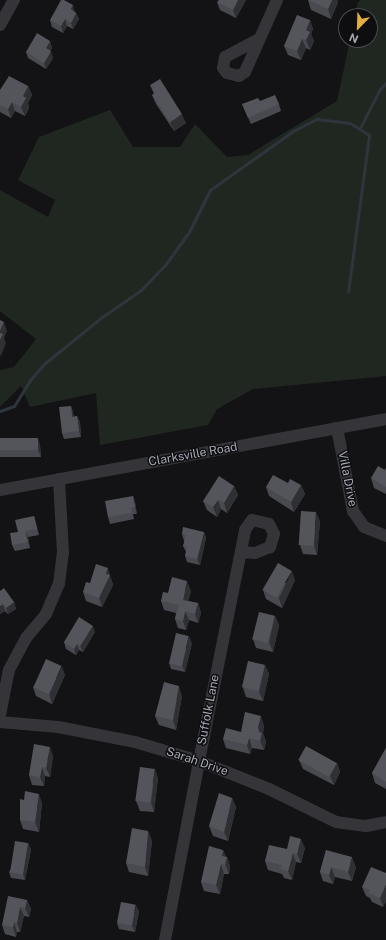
<!DOCTYPE html>
<style>
body{margin:0}
#map{position:relative;width:386px;height:940px;overflow:hidden;background:#131315;font-family:"Public Sans",sans-serif}
div>[style]{position:absolute}
.green>*{inset:0;background:#202721}
.stream>*{height:3px;margin:-1.5px;padding:0 1.5px;transform-origin:1.5px;border-radius:1.5px;background:#2e353c}
.minor>*{height:12px;margin:-6px;padding:0 6px;transform-origin:6px;border-radius:6px;background:#353539}
.wall>*{inset:0;background:#494a50}
.shaded-wall>*{inset:0;background:#2f3034}
.building>*{inset:0;background:#53555a;transform-origin:0 0}
span{translate:-50% -50%;white-space:nowrap;text-align:center;line-height:1.15;-webkit-text-stroke:3px #0e0e10;paint-order:stroke}
.street-label{font-size:12px;color:#a6aab4}
.north{position:absolute;left:338px;top:8px;width:40px;height:40px;box-sizing:border-box;background:#0e0e10;border:1px solid #4b4c52;border-radius:50%;rotate:203deg;font-size:11px;font-weight:700;line-height:16px;text-align:center;color:#a6aab4}
.north::after{content:'';display:block;margin:auto;width:14px;height:18px;background:#e2ae3e;clip-path:polygon(50% 0,100% 100%,50% 72%,0 100%)}
</style>
<div id="map">
<div class="green">
<i style="clip-path:polygon(361px 0,386px 0,386px 376px,253px 389px,217px 409px,208px 425px,100px 445px,96px 393px,30px 407px,21px 386px,0 407px,0 370px,14px 367px,36px 339px,0 311px,0 190px,48px 217px,55px 200px,18px 180px,39px 137px,110px 110px,133px 147px,180px 147px,195px 124px,227px 157px,248px 155px,337px 101px,350px 40px,370px 40px,370px 16px,355px 16px,358px 2px)"></i>
</div>
<div class="stream">
<i style="left:360px;top:128px;width:44px;rotate:-62.9deg"></i>
<i style="left:380px;top:89px;width:8px;rotate:-45deg"></i>
<i style="left:0;top:411px;width:15px;rotate:-20deg"></i>
<i style="left:14px;top:406px;width:31px;rotate:-58deg"></i>
<i style="left:30px;top:380px;width:23px;rotate:-49deg"></i>
<i style="left:45px;top:363px;width:73px;rotate:-38.9deg"></i>
<i style="left:102px;top:317px;width:47px;rotate:-34.7deg"></i>
<i style="left:141px;top:290px;width:35px;rotate:-46deg"></i>
<i style="left:165px;top:265px;width:41px;rotate:-54deg"></i>
<i style="left:189px;top:232px;width:47px;rotate:-63.4deg"></i>
<i style="left:210px;top:190px;width:102px;rotate:-35.4deg"></i>
<i style="left:293px;top:131px;width:27px;rotate:-27deg"></i>
<i style="left:317px;top:119px;width:33px;rotate:7deg"></i>
<i style="left:350px;top:123px;width:22px;rotate:32deg"></i>
<i style="left:369px;top:135px;width:158px;rotate:97.6deg"></i>
</div>
<div class="minor">
<i style="left:0;top:25px;width:29px;rotate:-61deg"></i>
<i style="left:259px;top:39px;width:38px;rotate:152deg"></i>
<i style="left:225px;top:57px;width:11px;rotate:100deg"></i>
<i style="left:223px;top:68px;width:6px;rotate:51deg"></i>
<i style="left:227px;top:73px;width:12px;rotate:14deg"></i>
<i style="left:239px;top:76px;width:7px;rotate:-34deg"></i>
<i style="left:245px;top:72px;width:79px;rotate:-66deg"></i>
<i style="left:337px;top:428px;width:85px;rotate:79.1deg"></i>
<i style="left:353px;top:511px;width:19px;rotate:55deg"></i>
<i style="left:364px;top:527px;width:24px;rotate:22deg"></i>
<i style="left:0;top:490px;width:392px;rotate:-10.4deg"></i>
<i style="left:0;top:715px;width:46px;rotate:-78.7deg"></i>
<i style="left:9px;top:670px;width:36px;rotate:-62deg"></i>
<i style="left:26px;top:638px;width:31px;rotate:-50deg"></i>
<i style="left:46px;top:614px;width:33px;rotate:-67deg"></i>
<i style="left:59px;top:584px;width:31px;rotate:-83deg"></i>
<i style="left:63px;top:553px;width:74px;rotate:-93.1deg"></i>
<i style="left:0;top:722px;width:58px;rotate:4.9deg"></i>
<i style="left:58px;top:727px;width:78px;rotate:11deg"></i>
<i style="left:135px;top:742px;width:67px;rotate:16.5deg"></i>
<i style="left:199px;top:761px;width:75px;rotate:21.8deg"></i>
<i style="left:269px;top:789px;width:75px;rotate:26.2deg"></i>
<i style="left:336px;top:822px;width:30px;rotate:8deg"></i>
<i style="left:366px;top:826px;width:20px;rotate:-11deg"></i>
<i style="left:165px;top:940px;width:182px;rotate:-79.2deg"></i>
<i style="left:199px;top:761px;width:236px;rotate:-78.7deg"></i>
<i style="left:245px;top:530px;width:12px;rotate:-55deg"></i>
<i style="left:252px;top:520px;width:17px;rotate:13deg"></i>
<i style="left:269px;top:524px;width:11px;rotate:63deg"></i>
<i style="left:274px;top:534px;width:14px;rotate:107deg"></i>
<i style="left:270px;top:547px;width:16px;rotate:158deg"></i>
<i style="left:255px;top:553px;width:14px;rotate:-176deg"></i>
</div>
<div class="wall">
<i style="clip-path:polygon(246px 0,236px 18px,220px 10px,217px 2px)"></i>
<i style="clip-path:polygon(308px 0,338px 0,338px 2px,331px 19px,311px 10px)"></i>
<i style="clip-path:polygon(75px 12px,76px 13px,79px 19px,73px 29px,67px 26px,63px 33px,52px 27px,50px 20px)"></i>
<i style="clip-path:polygon(310px 20px,313px 29px,311px 34px,314px 41px,310px 50px,306px 48px,301px 60px,288px 55px,284px 46px)"></i>
<i style="clip-path:polygon(50px 41px,52px 48px,50px 51px,53px 58px,46px 69px,28px 58px,26px 52px)"></i>
<i style="clip-path:polygon(150px 85px,186px 123px,174px 131px,156px 104px,152px 95px,154px 94px)"></i>
<i style="clip-path:polygon(28px 86px,32px 95px,28px 103px,29px 108px,25px 116px,15px 111px,11px 118px,0 112px,0 90px)"></i>
<i style="clip-path:polygon(260px 101px,279px 104px,281px 111px,251px 124px,242px 104px)"></i>
<i style="clip-path:polygon(71px 406px,73px 412px,74px 417px,77px 416px,80px 422px,81px 437px,64px 439px,62px 433px)"></i>
<i style="clip-path:polygon(0 440px,40px 445px,41px 457px,0 457px)"></i>
<i style="clip-path:polygon(386px 468px,386px 494px,374px 488px,371px 478px,385px 470px)"></i>
<i style="clip-path:polygon(288px 483px,301px 485px,305px 494px,294px 512px,269px 496px,266px 487px)"></i>
<i style="clip-path:polygon(234px 486px,238px 495px,227px 513px,221px 509px,217px 517px,207px 510px,203px 501px)"></i>
<i style="clip-path:polygon(133px 496px,135px 502px,137px 514px,133px 514px,134px 519px,110px 524px,108px 517px)"></i>
<i style="clip-path:polygon(34px 516px,36px 523px,39px 535px,28px 537px,30px 548px,15px 551px,12px 545px,18px 532px)"></i>
<i style="clip-path:polygon(320px 521px,317px 555px,303px 554px,300px 545px)"></i>
<i style="clip-path:polygon(204px 532px,206px 538px,200px 565px,187px 562px,185px 556px,186px 552px,183px 546px,185px 541px,184px 541px,182px 534px)"></i>
<i style="clip-path:polygon(111px 578px,111px 579px,113px 585px,102px 607px,86px 601px,83px 592px,90px 583px)"></i>
<i style="clip-path:polygon(295px 580px,282px 608px,266px 599px,263px 590px)"></i>
<i style="clip-path:polygon(0 591px,14px 602px,16px 609px,8px 614px,5px 611px,0 614px)"></i>
<i style="clip-path:polygon(191px 591px,188px 601px,198px 603px,201px 613px,198px 623px,189px 620px,186px 630px,178px 628px,175px 619px,176px 613px,164px 610px,161px 601px,168px 593px)"></i>
<i style="clip-path:polygon(275px 616px,279px 625px,273px 652px,256px 648px,253px 639px)"></i>
<i style="clip-path:polygon(95px 632px,83px 652px,79px 650px,76px 655px,66px 649px,64px 642px)"></i>
<i style="clip-path:polygon(192px 643px,185px 672px,171px 669px,169px 663px)"></i>
<i style="clip-path:polygon(265px 665px,269px 674px,263px 701px,246px 697px,243px 688px)"></i>
<i style="clip-path:polygon(65px 675px,52px 704px,36px 696px,33px 687px)"></i>
<i style="clip-path:polygon(182px 696px,176px 730px,159px 725px,155px 716px)"></i>
<i style="clip-path:polygon(264px 725px,263px 733px,266px 742px,264px 750px,252px 748px,250px 754px,226px 748px,223px 739px,241px 732px)"></i>
<i style="clip-path:polygon(386px 748px,386px 789px,375px 783px,372px 773px)"></i>
<i style="clip-path:polygon(53px 756px,50px 777px,45px 776px,44px 786px,32px 785px,29px 775px)"></i>
<i style="clip-path:polygon(299px 760px,337px 763px,340px 772px,334px 785px,303px 769px)"></i>
<i style="clip-path:polygon(158px 778px,154px 812px,140px 811px,136px 801px)"></i>
<i style="clip-path:polygon(232px 798px,236px 807px,228px 841px,213px 836px,209px 826px)"></i>
<i style="clip-path:polygon(42px 803px,39px 832px,23px 829px,20px 820px)"></i>
<i style="clip-path:polygon(148px 831px,152px 841px,148px 876px,129px 872px,126px 863px)"></i>
<i style="clip-path:polygon(28px 843px,31px 850px,25px 880px,11px 878px,9px 872px)"></i>
<i style="clip-path:polygon(305px 848px,301px 863px,296px 862px,292px 880px,284px 878px,282px 874px,268px 870px,265px 861px)"></i>
<i style="clip-path:polygon(223px 850px,226px 857px,227px 857px,230px 866px,229px 874px,224px 874px,220px 894px,204px 891px,201px 882px)"></i>
<i style="clip-path:polygon(326px 850px,356px 867px,352px 881px,335px 877px,333px 884px,323px 881px,320px 872px)"></i>
<i style="clip-path:polygon(386px 873px,386px 901px,383px 907px,372px 902px,370px 898px,366px 896px,362px 887px)"></i>
<i style="clip-path:polygon(27px 900px,31px 909px,29px 917px,24px 916px,20px 932px,17px 932px,16px 937px,5px 934px,2px 925px)"></i>
<i style="clip-path:polygon(139px 911px,135px 932px,119px 929px,117px 923px)"></i>
</div>
<div class="shaded-wall">
<i style="clip-path:polygon(238px 0,246px 0,236px 18px,233px 10px)"></i>
<i style="clip-path:polygon(332px 0,338px 0,338px 2px,331px 19px,328px 9px)"></i>
<i style="clip-path:polygon(73px 5px,75px 12px,71px 9px)"></i>
<i style="clip-path:polygon(76px 13px,79px 19px,73px 29px,71px 23px)"></i>
<i style="clip-path:polygon(65px 19px,67px 26px,63px 33px,61px 26px)"></i>
<i style="clip-path:polygon(310px 20px,313px 29px,311px 34px,314px 41px,310px 50px,306px 40px,306px 30px)"></i>
<i style="clip-path:polygon(302px 39px,306px 48px,301px 60px,297px 51px)"></i>
<i style="clip-path:polygon(50px 41px,52px 48px,48px 54px,46px 48px)"></i>
<i style="clip-path:polygon(51px 51px,53px 58px,46px 69px,44px 63px)"></i>
<i style="clip-path:polygon(28px 86px,32px 95px,28px 103px,29px 108px,25px 116px,21px 107px,23px 96px)"></i>
<i style="clip-path:polygon(12px 102px,15px 111px,11px 118px,8px 109px)"></i>
<i style="clip-path:polygon(182px 114px,186px 123px,174px 131px,170px 122px)"></i>
<i style="clip-path:polygon(4px 322px,7px 331px,4px 338px,6px 343px,1px 356px,0 355px,0 331px)"></i>
<i style="clip-path:polygon(71px 406px,73px 412px,74px 423px,72px 417px)"></i>
<i style="clip-path:polygon(77px 416px,80px 422px,81px 437px,79px 431px)"></i>
<i style="clip-path:polygon(38px 438px,40px 445px,41px 457px,38px 450px)"></i>
<i style="clip-path:polygon(301px 485px,305px 494px,294px 512px,291px 502px)"></i>
<i style="clip-path:polygon(234px 486px,238px 495px,227px 513px,224px 503px)"></i>
<i style="clip-path:polygon(133px 496px,135px 502px,137px 514px,135px 507px)"></i>
<i style="clip-path:polygon(218px 500px,221px 509px,217px 517px,213px 507px)"></i>
<i style="clip-path:polygon(316px 512px,320px 521px,317px 555px,314px 546px)"></i>
<i style="clip-path:polygon(25px 531px,28px 537px,30px 548px,28px 542px)"></i>
<i style="clip-path:polygon(204px 532px,206px 538px,200px 565px,197px 559px)"></i>
<i style="clip-path:polygon(108px 568px,113px 585px,102px 607px,99px 598px)"></i>
<i style="clip-path:polygon(292px 571px,295px 580px,282px 608px,279px 598px)"></i>
<i style="clip-path:polygon(187px 581px,191px 591px,186px 609px,183px 600px)"></i>
<i style="clip-path:polygon(14px 602px,16px 609px,8px 614px,6px 608px)"></i>
<i style="clip-path:polygon(198px 603px,201px 613px,198px 623px,195px 614px)"></i>
<i style="clip-path:polygon(3px 604px,5px 611px,0 614px,0 606px)"></i>
<i style="clip-path:polygon(185px 611px,189px 620px,186px 630px,183px 621px)"></i>
<i style="clip-path:polygon(275px 616px,279px 625px,273px 652px,269px 642px)"></i>
<i style="clip-path:polygon(93px 626px,95px 632px,83px 652px,80px 646px)"></i>
<i style="clip-path:polygon(189px 636px,192px 643px,185px 672px,182px 666px)"></i>
<i style="clip-path:polygon(77px 644px,79px 650px,76px 655px,74px 649px)"></i>
<i style="clip-path:polygon(265px 665px,269px 674px,263px 701px,259px 692px)"></i>
<i style="clip-path:polygon(62px 666px,65px 675px,52px 704px,49px 694px)"></i>
<i style="clip-path:polygon(179px 686px,182px 696px,176px 730px,173px 720px)"></i>
<i style="clip-path:polygon(261px 716px,264px 725px,263px 733px,266px 742px,264px 750px,260px 741px,258px 728px)"></i>
<i style="clip-path:polygon(249px 738px,252px 748px,250px 754px,247px 745px)"></i>
<i style="clip-path:polygon(50px 747px,53px 756px,50px 777px,46px 768px)"></i>
<i style="clip-path:polygon(337px 763px,340px 772px,334px 785px,330px 776px)"></i>
<i style="clip-path:polygon(42px 767px,45px 776px,44px 786px,40px 777px)"></i>
<i style="clip-path:polygon(155px 769px,158px 778px,154px 812px,151px 803px)"></i>
<i style="clip-path:polygon(39px 794px,42px 803px,39px 832px,35px 822px)"></i>
<i style="clip-path:polygon(232px 798px,236px 807px,228px 841px,224px 832px)"></i>
<i style="clip-path:polygon(148px 831px,152px 841px,148px 876px,145px 867px)"></i>
<i style="clip-path:polygon(301px 839px,305px 848px,301px 863px,297px 854px)"></i>
<i style="clip-path:polygon(28px 843px,31px 850px,25px 880px,23px 874px)"></i>
<i style="clip-path:polygon(223px 850px,227px 859px,227px 857px,230px 866px,229px 874px,222px 856px)"></i>
<i style="clip-path:polygon(293px 853px,296px 862px,292px 880px,288px 871px)"></i>
<i style="clip-path:polygon(352px 857px,356px 867px,352px 881px,348px 872px)"></i>
<i style="clip-path:polygon(221px 864px,224px 874px,220px 894px,216px 885px)"></i>
<i style="clip-path:polygon(331px 867px,335px 877px,333px 884px,329px 875px)"></i>
<i style="clip-path:polygon(386px 884px,386px 901px,383px 907px,380px 898px)"></i>
<i style="clip-path:polygon(27px 900px,31px 909px,29px 917px,25px 908px)"></i>
<i style="clip-path:polygon(136px 905px,139px 911px,135px 932px,132px 926px)"></i>
<i style="clip-path:polygon(20px 907px,24px 916px,20px 932px,17px 923px)"></i>
<i style="clip-path:polygon(14px 922px,17px 932px,16px 937px,13px 927px)"></i>
</div>
<div class="building">
<i style="clip-path:polygon(61px 0,64px 0,73px 5px,71px 9px,76px 13px,71px 23px,65px 19px,61px 26px,50px 20px)"></i>
<i style="clip-path:polygon(219px 0,238px 0,233px 10px,217px 2px)"></i>
<i style="clip-path:polygon(308px 0,332px 0,328px 9px)"></i>
<i style="clip-path:polygon(297px 15px,310px 20px,306px 30px,310px 32px,306px 40px,302px 39px,297px 51px,284px 46px)"></i>
<i style="clip-path:polygon(37px 33px,50px 41px,46px 48px,51px 51px,44px 63px,26px 52px)"></i>
<i style="clip-path:polygon(9px 76px,28px 86px,23px 96px,26px 98px,21px 107px,12px 102px,8px 109px,0 105px,0 90px)"></i>
<i style="clip-path:polygon(160px 79px,182px 114px,170px 122px,152px 95px,155px 93px,150px 85px)"></i>
<i style="clip-path:polygon(275px 95px,279px 104px,248px 118px,242px 104px,258px 98px,260px 101px)"></i>
<i style="clip-path:polygon(0 320px,4px 322px,0 331px)"></i>
<i style="clip-path:polygon(0 333px,3px 334px,0 340px)"></i>
<i style="clip-path:polygon(71px 406px,72px 417px,77px 416px,79px 431px,62px 433px,59px 407px)"></i>
<i style="left:38px;top:438px;width:12px;height:38px;rotate:90deg"></i>
<i style="clip-path:polygon(378px 466px,385px 470px,386px 468px,386px 487px,371px 478px)"></i>
<i style="clip-path:polygon(273px 475px,288px 483px,290px 479px,301px 485px,291px 502px,266px 487px)"></i>
<i style="clip-path:polygon(219px 476px,234px 486px,224px 503px,218px 500px,213px 507px,203px 501px)"></i>
<i style="clip-path:polygon(133px 496px,135px 507px,131px 508px,132px 513px,108px 517px,105px 501px)"></i>
<i style="left:301px;top:511px;width:15px;height:34px;rotate:4deg"></i>
<i style="clip-path:polygon(34px 516px,37px 529px,25px 531px,28px 542px,12px 545px,10px 533px,18px 532px,15px 520px)"></i>
<i style="clip-path:polygon(183px 527px,204px 532px,197px 559px,185px 556px,187px 547px,183px 546px,186px 535px,182px 534px)"></i>
<i style="left:278px;top:563px;width:16px;height:31px;rotate:30deg"></i>
<i style="clip-path:polygon(96px 564px,108px 568px,106px 574px,110px 575px,99px 598px,83px 592px,86px 582px,90px 583px)"></i>
<i style="clip-path:polygon(172px 577px,187px 581px,183px 600px,198px 603px,195px 614px,185px 611px,183px 621px,175px 619px,179px 605px,161px 601px,163px 592px,168px 593px)"></i>
<i style="clip-path:polygon(4px 588px,14px 602px,6px 608px,3px 604px,0 606px,0 591px)"></i>
<i style="left:259px;top:612px;width:16px;height:28px;rotate:14deg"></i>
<i style="clip-path:polygon(79px 617px,93px 626px,80px 646px,77px 644px,74px 649px,64px 642px)"></i>
<i style="left:176px;top:633px;width:13px;height:31px;rotate:13deg"></i>
<i style="left:46px;top:659px;width:17px;height:31px;rotate:24deg"></i>
<i style="left:248px;top:661px;width:17px;height:27px;rotate:13deg"></i>
<i style="clip-path:polygon(164px 682px,179px 686px,173px 720px,155px 716px)"></i>
<i style="clip-path:polygon(245px 712px,261px 716px,258px 728px,259px 732px,262px 733px,260px 741px,249px 738px,247px 745px,223px 739px,226px 728px,241px 732px)"></i>
<i style="clip-path:polygon(34px 744px,50px 747px,46px 768px,42px 767px,40px 777px,29px 775px)"></i>
<i style="left:306px;top:746px;width:35px;height:16px;rotate:29deg"></i>
<i style="clip-path:polygon(386px 748px,386px 782px,372px 773px)"></i>
<i style="left:140px;top:767px;width:15px;height:34px;rotate:8deg"></i>
<i style="clip-path:polygon(25px 791px,39px 794px,35px 822px,20px 820px,20px 799px,24px 800px)"></i>
<i style="clip-path:polygon(219px 793px,232px 798px,224px 832px,209px 826px)"></i>
<i style="clip-path:polygon(132px 828px,148px 831px,145px 867px,126px 863px)"></i>
<i style="clip-path:polygon(290px 836px,301px 839px,297px 854px,293px 853px,288px 871px,280px 869px,282px 865px,265px 861px,269px 845px,287px 849px)"></i>
<i style="left:15px;top:841px;width:13px;height:32px;rotate:9deg"></i>
<i style="clip-path:polygon(209px 846px,223px 850px,222px 856px,227px 857px,225px 865px,221px 864px,216px 885px,201px 882px)"></i>
<i style="clip-path:polygon(326px 850px,352px 857px,348px 872px,331px 867px,329px 875px,320px 872px)"></i>
<i style="clip-path:polygon(371px 867px,386px 873px,386px 884px,380px 898px,368px 893px,370px 890px,362px 887px)"></i>
<i style="clip-path:polygon(8px 896px,27px 900px,25px 908px,20px 907px,17px 923px,14px 922px,13px 927px,2px 925px)"></i>
<i style="left:121px;top:902px;width:15px;height:21px;rotate:11deg"></i>
</div>
<div class="street-label">
<span style="left:193px;top:455px;rotate:-10deg">Clarksville Road</span>
<span style="left:347px;top:479px;rotate:79deg">Villa Drive</span>
<span style="left:209px;top:710px;rotate:-79deg">Suffolk Lane</span>
<span style="left:197px;top:762px;rotate:19deg">Sarah Drive</span>
</div>
<div class="north">N</div>
</div>
